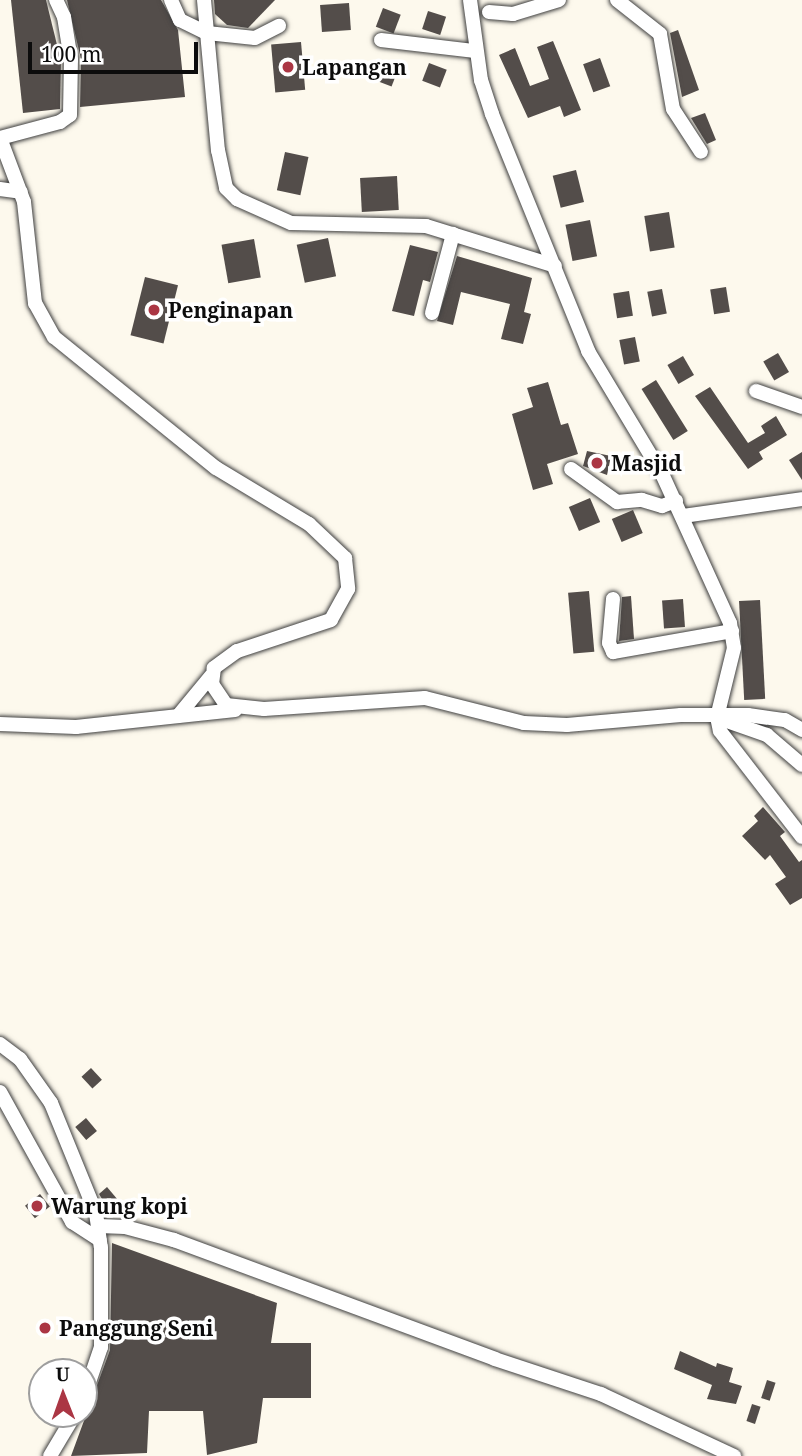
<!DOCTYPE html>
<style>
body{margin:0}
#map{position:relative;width:802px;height:1456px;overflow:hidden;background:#fdf9ed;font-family:"Noto Serif",serif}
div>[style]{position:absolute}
.building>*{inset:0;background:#534d4a;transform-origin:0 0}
.roads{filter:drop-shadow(0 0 2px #3f3f3f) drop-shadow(0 0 2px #3f3f3f)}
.minor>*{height:14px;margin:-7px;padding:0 7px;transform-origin:7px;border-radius:7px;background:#fff}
.dots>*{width:19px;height:19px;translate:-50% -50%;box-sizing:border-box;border:4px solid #fff;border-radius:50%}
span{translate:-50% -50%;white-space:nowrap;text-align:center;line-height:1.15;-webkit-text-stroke:7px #fff;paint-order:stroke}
.poi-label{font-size:21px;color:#0c0c0c;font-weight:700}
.left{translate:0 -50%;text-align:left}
.north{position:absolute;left:28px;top:1358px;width:70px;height:70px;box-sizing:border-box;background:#fff;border:2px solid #9e9e9e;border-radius:50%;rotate:359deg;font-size:19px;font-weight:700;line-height:28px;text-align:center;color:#0c0c0c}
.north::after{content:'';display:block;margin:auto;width:24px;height:32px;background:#ab3644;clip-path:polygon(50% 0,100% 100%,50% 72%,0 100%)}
.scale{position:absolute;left:28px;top:42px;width:170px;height:32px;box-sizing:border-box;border:4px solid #0c0c0c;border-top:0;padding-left:9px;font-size:21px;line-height:24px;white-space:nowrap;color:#0c0c0c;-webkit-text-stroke:5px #fff;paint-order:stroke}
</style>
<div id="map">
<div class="building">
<i style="clip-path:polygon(11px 0,46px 0,61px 61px,60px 109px,23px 113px)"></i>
<i style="clip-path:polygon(67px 0,161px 0,178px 30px,185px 97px,80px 107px,81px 59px)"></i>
<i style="clip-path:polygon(214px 0,275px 0,248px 28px,227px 25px,215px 14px)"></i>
<i style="left:349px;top:3px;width:27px;height:29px;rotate:86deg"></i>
<i style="left:383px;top:8px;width:19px;height:20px;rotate:21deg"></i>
<i style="left:428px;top:11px;width:19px;height:19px;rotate:18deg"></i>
<i style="clip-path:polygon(678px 30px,699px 90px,682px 97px,670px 33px)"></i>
<i style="clip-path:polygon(553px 41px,581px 110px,564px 117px,560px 106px,528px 118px,499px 55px,515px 48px,530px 86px,549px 79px,537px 47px)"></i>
<i style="left:301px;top:42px;width:48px;height:30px;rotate:85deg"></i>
<i style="left:600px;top:58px;width:30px;height:18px;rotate:70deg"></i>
<i style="left:381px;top:61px;width:19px;height:20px;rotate:21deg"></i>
<i style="left:429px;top:63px;width:19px;height:19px;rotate:21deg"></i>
<i style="clip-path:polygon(705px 113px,716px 140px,707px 144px,691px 118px)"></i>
<i style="left:285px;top:152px;width:24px;height:39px;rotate:12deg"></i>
<i style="left:576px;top:170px;width:33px;height:24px;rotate:76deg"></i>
<i style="left:397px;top:176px;width:34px;height:37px;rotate:87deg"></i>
<i style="left:669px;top:212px;width:36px;height:25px;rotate:81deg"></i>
<i style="left:590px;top:220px;width:37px;height:25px;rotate:79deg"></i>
<i style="left:328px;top:238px;width:39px;height:32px;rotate:78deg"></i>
<i style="left:254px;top:239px;width:39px;height:33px;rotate:80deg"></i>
<i style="clip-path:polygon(410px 245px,438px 252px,430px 282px,423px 280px,414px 316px,392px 311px)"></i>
<i style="clip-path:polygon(457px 256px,532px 278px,524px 312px,531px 314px,523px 344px,501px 339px,510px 304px,461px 292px,453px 325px,437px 321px)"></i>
<i style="left:145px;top:277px;width:34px;height:60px;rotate:14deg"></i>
<i style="left:726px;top:287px;width:25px;height:16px;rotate:81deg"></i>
<i style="left:662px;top:289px;width:25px;height:15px;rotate:79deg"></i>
<i style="left:629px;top:291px;width:25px;height:16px;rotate:81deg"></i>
<i style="left:635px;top:337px;width:25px;height:16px;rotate:79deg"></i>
<i style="left:778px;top:353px;width:22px;height:17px;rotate:60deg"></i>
<i style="left:683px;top:356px;width:22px;height:18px;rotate:60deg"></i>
<i style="left:656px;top:380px;width:60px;height:17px;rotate:58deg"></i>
<i style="clip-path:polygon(548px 382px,561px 425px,568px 423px,578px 454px,547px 464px,553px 484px,533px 490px,512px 414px,533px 407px,527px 388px)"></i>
<i style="clip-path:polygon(710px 387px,748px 443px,765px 433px,761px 426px,776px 416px,787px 435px,759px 452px,763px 459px,748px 469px,695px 396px)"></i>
<i style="clip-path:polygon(587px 451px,611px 456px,607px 475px,583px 466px)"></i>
<i style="clip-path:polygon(802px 452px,802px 480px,789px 460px)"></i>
<i style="left:590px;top:498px;width:26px;height:23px;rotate:67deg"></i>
<i style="left:633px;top:510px;width:25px;height:23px;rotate:67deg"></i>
<i style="left:589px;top:591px;width:61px;height:21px;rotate:85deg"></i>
<i style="clip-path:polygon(631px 596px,634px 639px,619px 641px,622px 597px)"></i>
<i style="left:683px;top:599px;width:28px;height:21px;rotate:86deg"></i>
<i style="left:760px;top:600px;width:99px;height:21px;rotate:87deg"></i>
<i style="clip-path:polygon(763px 807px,785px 832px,780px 836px,799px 862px,802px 860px,802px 898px,790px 905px,775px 884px,786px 877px,770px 855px,765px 860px,742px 836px,758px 821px,754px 816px)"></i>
<i style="left:91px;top:1068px;width:16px;height:13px;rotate:47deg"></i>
<i style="left:86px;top:1118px;width:17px;height:14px;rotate:50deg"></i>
<i style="clip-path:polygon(107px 1187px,118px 1200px,108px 1209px,99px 1194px)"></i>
<i style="left:40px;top:1194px;width:16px;height:19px;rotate:52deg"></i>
<i style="clip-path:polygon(112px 1243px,277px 1303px,271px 1343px,311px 1343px,311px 1398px,263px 1398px,257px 1443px,207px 1455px,203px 1411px,149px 1411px,147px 1453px,71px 1456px,110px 1350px)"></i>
<i style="clip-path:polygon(680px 1351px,716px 1367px,717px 1363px,733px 1368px,729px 1382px,742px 1386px,736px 1404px,707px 1399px,712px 1385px,674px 1369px)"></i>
<i style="left:767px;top:1380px;width:9px;height:19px;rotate:18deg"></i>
<i style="left:752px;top:1404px;width:9px;height:18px;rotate:18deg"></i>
</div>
<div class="roads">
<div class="minor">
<i style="left:171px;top:0;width:22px;rotate:66deg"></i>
<i style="left:180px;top:20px;width:30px;rotate:26deg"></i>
<i style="left:207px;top:33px;width:48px;rotate:5.9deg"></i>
<i style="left:255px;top:38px;width:27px;rotate:-27deg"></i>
<i style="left:204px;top:0;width:151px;rotate:84.7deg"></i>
<i style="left:218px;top:150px;width:39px;rotate:78deg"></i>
<i style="left:226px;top:188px;width:16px;rotate:45deg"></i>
<i style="left:237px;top:199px;width:59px;rotate:24deg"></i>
<i style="left:291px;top:223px;width:135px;rotate:1.3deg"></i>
<i style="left:426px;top:226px;width:135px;rotate:17.2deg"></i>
<i style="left:470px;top:0;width:81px;rotate:82.2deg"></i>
<i style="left:481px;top:80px;width:36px;rotate:72deg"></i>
<i style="left:492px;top:114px;width:256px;rotate:67.9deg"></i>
<i style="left:588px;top:351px;width:146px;rotate:59deg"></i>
<i style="left:663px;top:476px;width:162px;rotate:65.5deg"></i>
<i style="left:730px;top:623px;width:25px;rotate:81deg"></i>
<i style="left:734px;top:648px;width:71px;rotate:103.8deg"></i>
<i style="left:717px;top:717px;width:14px;rotate:78deg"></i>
<i style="left:720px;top:731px;width:134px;rotate:52.3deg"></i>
<i style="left:617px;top:0;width:55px;rotate:38.3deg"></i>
<i style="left:660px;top:34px;width:76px;rotate:80.2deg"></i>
<i style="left:673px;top:109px;width:51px;rotate:56.9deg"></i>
<i style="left:489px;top:12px;width:24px;rotate:5deg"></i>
<i style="left:513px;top:14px;width:48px;rotate:-16.9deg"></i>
<i style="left:381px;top:40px;width:95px;rotate:6.7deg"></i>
<i style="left:0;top:138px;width:68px;rotate:69.4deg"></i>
<i style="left:24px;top:202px;width:102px;rotate:83.8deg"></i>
<i style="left:35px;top:303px;width:39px;rotate:61deg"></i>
<i style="left:54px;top:337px;width:208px;rotate:39deg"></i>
<i style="left:216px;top:468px;width:109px;rotate:31.1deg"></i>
<i style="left:309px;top:524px;width:50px;rotate:43.4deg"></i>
<i style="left:345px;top:558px;width:31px;rotate:84deg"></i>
<i style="left:348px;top:589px;width:35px;rotate:119deg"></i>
<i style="left:331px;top:620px;width:99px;rotate:161.7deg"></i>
<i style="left:237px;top:651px;width:29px;rotate:144deg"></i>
<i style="left:214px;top:668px;width:16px;rotate:97deg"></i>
<i style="left:212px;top:684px;width:25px;rotate:56deg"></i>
<i style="left:226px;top:705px;width:38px;rotate:6deg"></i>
<i style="left:264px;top:709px;width:161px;rotate:-3.9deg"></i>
<i style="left:425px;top:698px;width:102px;rotate:14.2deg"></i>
<i style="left:524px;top:723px;width:43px;rotate:2.7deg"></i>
<i style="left:567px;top:725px;width:114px;rotate:-5deg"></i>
<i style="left:681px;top:715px;width:67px"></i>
<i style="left:748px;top:715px;width:37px;rotate:8deg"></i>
<i style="left:785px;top:720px;width:20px;rotate:30deg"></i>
<i style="left:0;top:138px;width:62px;rotate:-14.9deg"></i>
<i style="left:60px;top:122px;width:12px;rotate:-35deg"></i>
<i style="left:70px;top:115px;width:55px;rotate:-89deg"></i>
<i style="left:71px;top:60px;width:44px;rotate:-99.2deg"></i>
<i style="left:64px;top:17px;width:19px;rotate:-115deg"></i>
<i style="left:0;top:189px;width:21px;rotate:8deg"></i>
<i style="left:432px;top:313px;width:82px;rotate:-75.1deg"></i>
<i style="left:756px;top:391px;width:49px;rotate:19.2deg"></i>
<i style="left:571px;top:469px;width:57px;rotate:35.7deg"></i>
<i style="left:617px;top:502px;width:25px;rotate:-5deg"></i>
<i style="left:642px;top:500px;width:21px;rotate:17deg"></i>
<i style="left:662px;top:506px;width:15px;rotate:-20deg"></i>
<i style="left:683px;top:516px;width:120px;rotate:-8.1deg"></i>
<i style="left:613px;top:599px;width:44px;rotate:95.2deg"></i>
<i style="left:609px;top:643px;width:10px;rotate:66deg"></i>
<i style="left:613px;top:652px;width:121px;rotate:-10deg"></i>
<i style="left:178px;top:716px;width:52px;rotate:-50.5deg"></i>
<i style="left:718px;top:718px;width:52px;rotate:19.1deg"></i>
<i style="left:767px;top:735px;width:46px;rotate:40.6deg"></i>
<i style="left:0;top:724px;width:76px;rotate:2.3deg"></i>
<i style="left:76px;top:727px;width:160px;rotate:-6.1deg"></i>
<i style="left:0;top:1044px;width:25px;rotate:37deg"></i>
<i style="left:20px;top:1059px;width:54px;rotate:54.8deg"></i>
<i style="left:51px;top:1103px;width:119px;rotate:67.8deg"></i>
<i style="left:96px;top:1213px;width:34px;rotate:82deg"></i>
<i style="left:101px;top:1247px;width:100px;rotate:90deg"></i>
<i style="left:101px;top:1347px;width:53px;rotate:108.8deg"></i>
<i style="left:0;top:1092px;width:149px;rotate:61deg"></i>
<i style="left:72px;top:1222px;width:33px;rotate:33deg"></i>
<i style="left:99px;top:1226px;width:26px;rotate:2deg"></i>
<i style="left:125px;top:1227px;width:51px;rotate:14.9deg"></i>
<i style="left:174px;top:1240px;width:342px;rotate:20.3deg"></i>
<i style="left:495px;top:1359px;width:112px;rotate:18.3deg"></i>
<i style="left:601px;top:1394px;width:147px;rotate:25deg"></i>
<i style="left:50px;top:1456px;width:49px;rotate:-59.2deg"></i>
</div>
</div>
<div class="dots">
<i style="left:288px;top:67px;background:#ab3644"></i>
<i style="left:154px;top:310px;background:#ab3644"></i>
<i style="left:597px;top:463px;background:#ab3644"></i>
<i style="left:37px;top:1206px;background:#ab3644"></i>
<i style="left:45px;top:1328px;background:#ab3644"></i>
</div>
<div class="poi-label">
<span class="left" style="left:302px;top:67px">Lapangan</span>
<span class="left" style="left:168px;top:310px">Penginapan</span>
<span class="left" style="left:611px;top:463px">Masjid</span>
<span class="left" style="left:51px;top:1206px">Warung kopi</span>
<span class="left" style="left:59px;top:1328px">Panggung Seni</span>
</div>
<div class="north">U</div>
<div class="scale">100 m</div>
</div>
